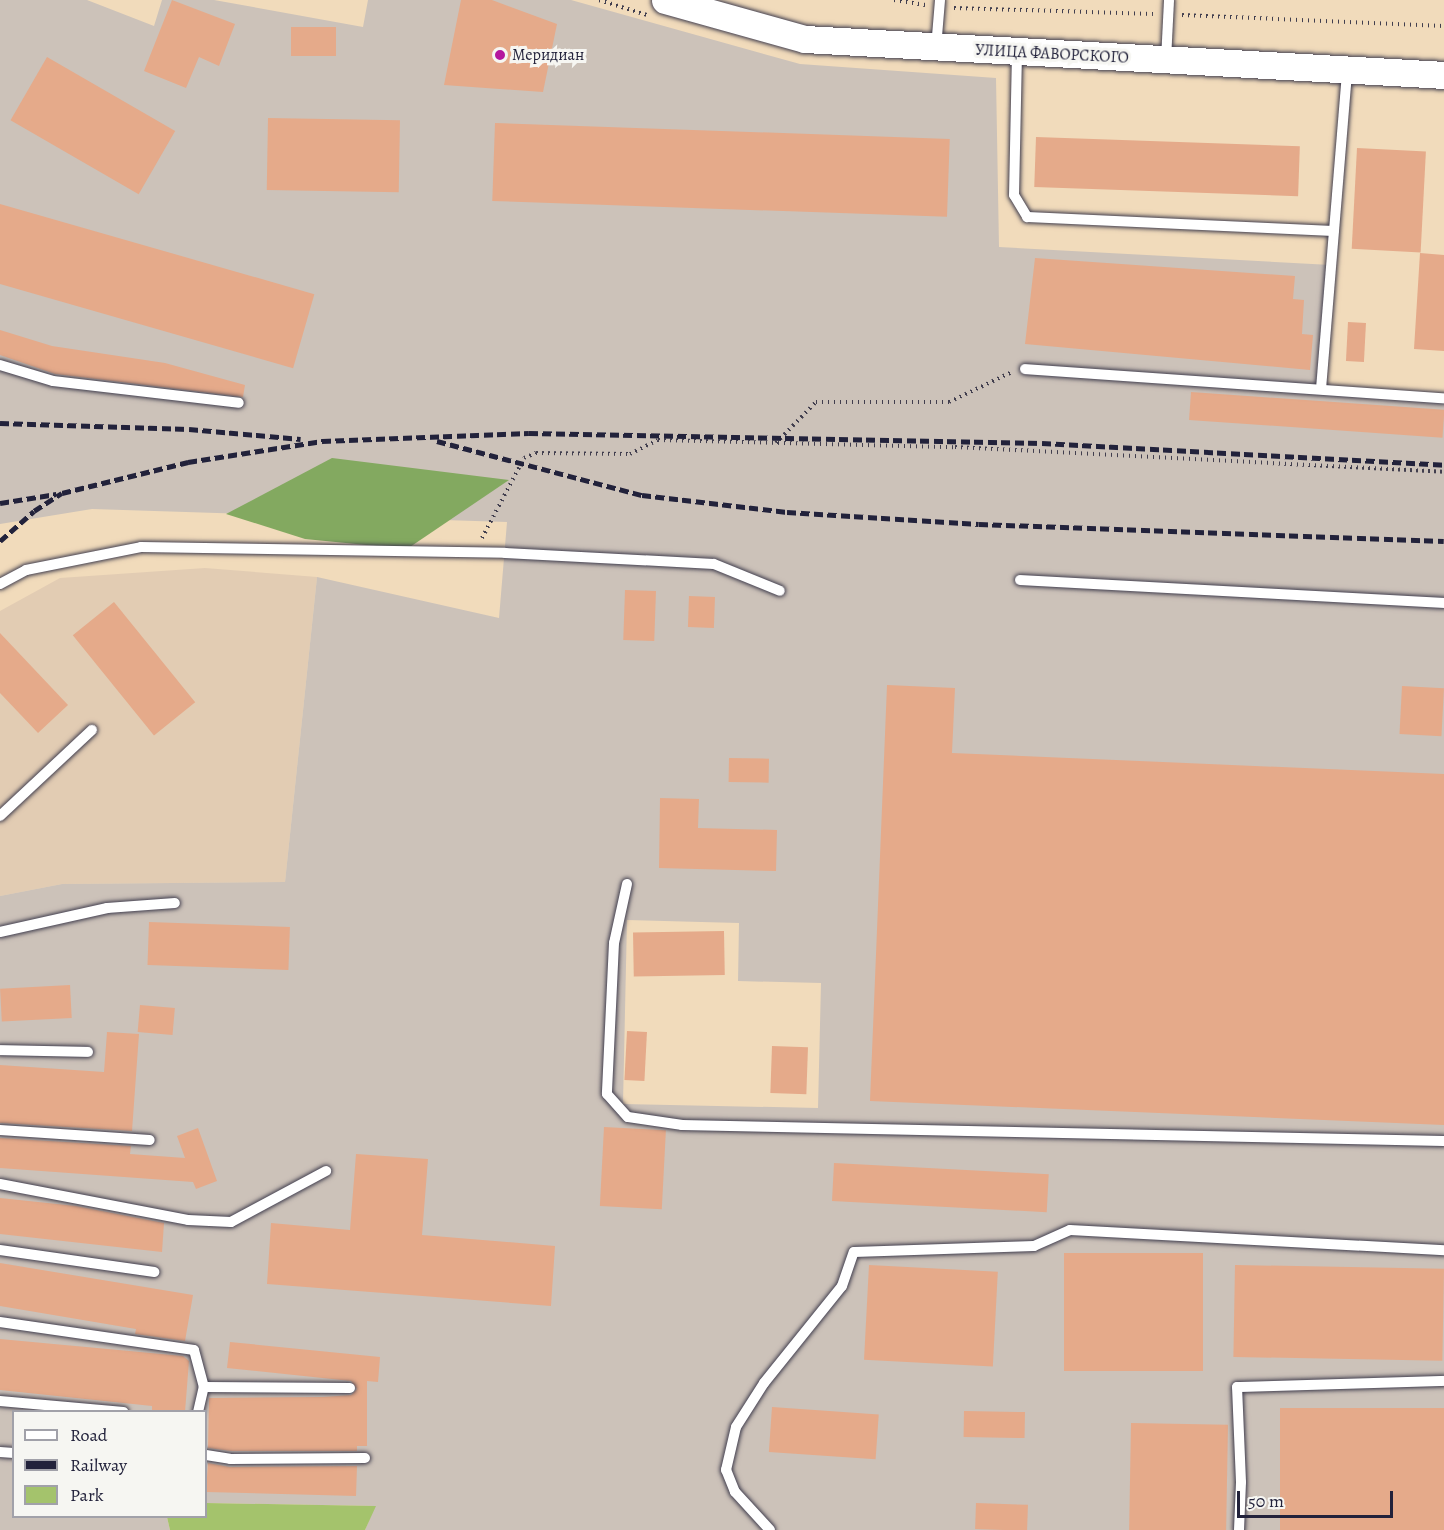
<!DOCTYPE html>
<meta charset="utf-8">
<style>
body{margin:0}
#map{position:relative;width:1444px;height:1530px;overflow:hidden;background:#f1dbbb;font-family:Alegreya,serif}
div>[style]{position:absolute}
.built>*{inset:0;background:#e2ccb3}
.industrial>*{inset:0;background:#ccc2b9}
.green>*{inset:0;background:#a4c36c}
.forest>*{inset:0;background:#83a960}
.building>*{inset:0;background:#e5aa8a;transform-origin:0 0}
.path>*{height:4px;margin-top:-2px;transform-origin:0;background:repeating-linear-gradient(90deg,#413e4e 0 1.5px,transparent 0 6px)}
.roads{filter:drop-shadow(0 0 2px #413e4e) drop-shadow(0 0 2px #413e4e)}
.lane>*{height:10px;margin:-5px;padding:0 5px;transform-origin:5px;border-radius:5px;background:#fff}
.secondary>*{height:27px;margin:-13.5px;padding:0 13.5px;transform-origin:13.5px;border-radius:13.5px;background:#fff}
.rail>*{height:4.5px;margin-top:-2.25px;transform-origin:0;background:repeating-linear-gradient(90deg,#22223b 0 9px,transparent 0 13.5px)}
.dots>*{width:16px;height:16px;translate:-50% -50%;box-sizing:border-box;border:3px solid #f6f6f2;border-radius:50%}
span{translate:-50% -50%;white-space:nowrap;text-align:center;line-height:1.15;-webkit-text-stroke:6px #f6f6f2;paint-order:stroke}
.street-label{font-size:16px;color:#22223b}
.poi-label{font-size:16px;color:#22223b}
.left{translate:0 -50%;text-align:left}
.legend{position:absolute;left:12px;top:1410px;width:195px;height:108px;box-sizing:border-box;background:#f6f6f2;border:2px solid #a1a1a9;margin:0;padding:8px 10px;list-style:none;font-size:18px;color:#22223b}
.legend li{display:flex;align-items:center;gap:12px;height:30px}
.legend b{width:30px;border:2px solid #a1a1a9}
.scale{position:absolute;left:1237px;top:1491px;width:156px;height:27px;box-sizing:border-box;border:3px solid #22223b;border-top:0;padding-left:8px;font-size:18px;line-height:21px;white-space:nowrap;color:#22223b;-webkit-text-stroke:4px #f6f6f2;paint-order:stroke}
</style>
<div id="map">
<div class="built">
<i style="clip-path:polygon(205px 568px,317px 577px,285px 882px,62px 884px,0 896px,0 611px,60px 578px)"></i>
</div>
<div class="industrial">
<i style="clip-path:polygon(evenodd,0 0,87px 0,154px 26px,162px 0,214px 0,363px 27px,368px 0,571px 0,800px 64px,996px 78px,999px 247px,1331px 265px,1321px 389px,1444px 398px,1444px 1530px,365px 1530px,375px 1506px,206px 1503px,206px 1412px,14px 1412px,14px 1516px,167px 1517px,170px 1530px,0 1530px,0 896px,62px 884px,285px 882px,317px 577px,499px 618px,507px 522px,92px 509px,0 524px,0 0,627px 920px,739px 923px,738px 981px,821px 983px,818px 1108px,623px 1104px,627px 920px)"></i>
</div>
<div class="green">
<i style="clip-path:polygon(206px 1503px,376px 1506px,365px 1530px,170px 1530px,167px 1517px,206px 1516px)"></i>
</div>
<div class="forest">
<i style="clip-path:polygon(332px 458px,509px 480px,407px 549px,305px 539px,226px 514px)"></i>
</div>
<div class="building">
<i style="clip-path:polygon(172px 0,235px 24px,219px 66px,199px 57px,186px 88px,144px 71px)"></i>
<i style="clip-path:polygon(461px 0,492px 0,557px 24px,543px 92px,444px 85px)"></i>
<i style="left:336px;top:27px;width:29px;height:45px;rotate:90deg"></i>
<i style="left:47px;top:57px;width:148px;height:73px;rotate:30deg"></i>
<i style="left:268px;top:118px;width:132px;height:72px;rotate:1deg"></i>
<i style="left:495px;top:123px;width:455px;height:78px;rotate:2deg"></i>
<i style="left:1036px;top:137px;width:264px;height:50px;rotate:2deg"></i>
<i style="left:1357px;top:148px;width:69px;height:101px;rotate:3deg"></i>
<i style="left:0;top:204px;width:327px;height:77px;rotate:16deg"></i>
<i style="clip-path:polygon(1420px 253px,1444px 255px,1444px 351px,1414px 349px)"></i>
<i style="clip-path:polygon(1035px 258px,1295px 276px,1293px 299px,1304px 300px,1302px 334px,1313px 335px,1310px 370px,1025px 344px)"></i>
<i style="left:1348px;top:322px;width:18px;height:39px;rotate:3deg"></i>
<i style="clip-path:polygon(0 330px,52px 346px,165px 363px,245px 385px,243px 397px,55px 374px,0 355px)"></i>
<i style="left:1191px;top:392px;width:254px;height:28px;rotate:4deg"></i>
<i style="left:625px;top:590px;width:31px;height:50px;rotate:2deg"></i>
<i style="left:689px;top:596px;width:26px;height:31px;rotate:2deg"></i>
<i style="left:114px;top:602px;width:129px;height:53px;rotate:51deg"></i>
<i style="clip-path:polygon(0 633px,68px 705px,38px 733px,0 693px)"></i>
<i style="clip-path:polygon(887px 685px,955px 688px,952px 753px,1444px 774px,1444px 1125px,870px 1101px)"></i>
<i style="left:1402px;top:686px;width:42px;height:48px;rotate:3deg"></i>
<i style="left:729px;top:758px;width:40px;height:24px;rotate:1deg"></i>
<i style="clip-path:polygon(660px 798px,699px 799px,698px 828px,777px 830px,776px 871px,659px 868px)"></i>
<i style="left:149px;top:922px;width:141px;height:43px;rotate:2deg"></i>
<i style="left:724px;top:931px;width:44px;height:91px;rotate:89deg"></i>
<i style="left:70px;top:985px;width:33px;height:70px;rotate:87deg"></i>
<i style="left:140px;top:1005px;width:35px;height:27px;rotate:5deg"></i>
<i style="left:627px;top:1031px;width:20px;height:49px;rotate:3deg"></i>
<i style="clip-path:polygon(107px 1032px,139px 1034px,132px 1131px,0 1123px,0 1065px,104px 1072px)"></i>
<i style="left:772px;top:1046px;width:36px;height:47px;rotate:2deg"></i>
<i style="left:604px;top:1127px;width:62px;height:79px;rotate:3deg"></i>
<i style="clip-path:polygon(198px 1128px,217px 1181px,196px 1189px,193px 1182px,0 1168px,0 1138px,131px 1146px,130px 1154px,185px 1158px,177px 1136px)"></i>
<i style="clip-path:polygon(356px 1154px,428px 1159px,422px 1235px,555px 1246px,551px 1306px,267px 1284px,271px 1223px,350px 1230px)"></i>
<i style="left:834px;top:1163px;width:215px;height:38px;rotate:3deg"></i>
<i style="clip-path:polygon(0 1198px,76px 1206px,164px 1223px,162px 1252px,0 1234px)"></i>
<i style="left:1064px;top:1253px;width:139px;height:118px"></i>
<i style="clip-path:polygon(0 1263px,193px 1295px,185px 1341px,135px 1334px,136px 1329px,0 1306px)"></i>
<i style="left:869px;top:1265px;width:129px;height:95px;rotate:3deg"></i>
<i style="left:1235px;top:1265px;width:209px;height:92px;rotate:1deg"></i>
<i style="clip-path:polygon(0 1339px,183px 1356px,189px 1361px,185px 1412px,152px 1412px,152px 1406px,0 1390px)"></i>
<i style="clip-path:polygon(230px 1342px,380px 1357px,378px 1382px,367px 1381px,367px 1446px,357px 1446px,357px 1451px,231px 1451px,208px 1448px,209px 1398px,323px 1397px,351px 1395px,357px 1389px,351px 1381px,227px 1368px)"></i>
<i style="left:772px;top:1407px;width:107px;height:45px;rotate:4deg"></i>
<i style="left:1280px;top:1408px;width:164px;height:122px"></i>
<i style="left:964px;top:1411px;width:61px;height:26px;rotate:1deg"></i>
<i style="left:1131px;top:1423px;width:97px;height:107px;rotate:1deg"></i>
<i style="clip-path:polygon(208px 1463px,230px 1467px,357px 1466px,356px 1496px,206px 1492px)"></i>
<i style="left:976px;top:1503px;width:52px;height:26px;rotate:2deg"></i>
</div>
<div class="path">
<i style="left:599px;top:0;width:50px;rotate:17.4deg"></i>
<i style="left:894px;top:0;width:32px;rotate:9deg"></i>
<i style="left:954px;top:8px;width:199px;rotate:1.7deg"></i>
<i style="left:1182px;top:15px;width:262px;rotate:2.4deg"></i>
<i style="left:776px;top:443px;width:57px;rotate:-45.7deg"></i>
<i style="left:816px;top:402px;width:133px"></i>
<i style="left:949px;top:402px;width:70px;rotate:-25.5deg"></i>
<i style="left:482px;top:538px;width:90px;rotate:-62.3deg"></i>
<i style="left:524px;top:458px;width:13px;rotate:-23deg"></i>
<i style="left:536px;top:453px;width:94px;rotate:0.6deg"></i>
<i style="left:630px;top:454px;width:31px;rotate:-27deg"></i>
<i style="left:658px;top:440px;width:297px;rotate:1.4deg"></i>
<i style="left:955px;top:447px;width:490px;rotate:2.9deg"></i>
</div>
<div class="roads">
<div class="lane">
<i style="left:936px;top:48px;width:48px;rotate:-85.2deg"></i>
<i style="left:1017px;top:53px;width:142px;rotate:91.2deg"></i>
<i style="left:1014px;top:195px;width:26px;rotate:59deg"></i>
<i style="left:1027px;top:217px;width:307px;rotate:2.6deg"></i>
<i style="left:1166px;top:60px;width:60px;rotate:-87.1deg"></i>
<i style="left:0;top:365px;width:55px;rotate:16.8deg"></i>
<i style="left:53px;top:381px;width:187px;rotate:6.7deg"></i>
<i style="left:1025px;top:369px;width:420px;rotate:4deg"></i>
<i style="left:1321px;top:389px;width:319px;rotate:-85.3deg"></i>
<i style="left:1020px;top:580px;width:425px;rotate:3.1deg"></i>
<i style="left:0;top:584px;width:30px;rotate:-28deg"></i>
<i style="left:26px;top:570px;width:117px;rotate:-11.3deg"></i>
<i style="left:141px;top:547px;width:364px;rotate:0.9deg"></i>
<i style="left:505px;top:553px;width:209px;rotate:3deg"></i>
<i style="left:714px;top:564px;width:71px;rotate:22.2deg"></i>
<i style="left:0;top:816px;width:126px;rotate:-43.1deg"></i>
<i style="left:627px;top:884px;width:60px;rotate:102.4deg"></i>
<i style="left:614px;top:943px;width:151px;rotate:92.7deg"></i>
<i style="left:607px;top:1094px;width:31px;rotate:48deg"></i>
<i style="left:628px;top:1117px;width:55px;rotate:8.4deg"></i>
<i style="left:682px;top:1125px;width:762px;rotate:1.2deg"></i>
<i style="left:0;top:932px;width:110px;rotate:-12.6deg"></i>
<i style="left:107px;top:908px;width:68px;rotate:-4.2deg"></i>
<i style="left:0;top:1050px;width:88px;rotate:1.3deg"></i>
<i style="left:0;top:1130px;width:150px;rotate:3.8deg"></i>
<i style="left:0;top:1184px;width:191px;rotate:10.8deg"></i>
<i style="left:188px;top:1220px;width:43px;rotate:2.7deg"></i>
<i style="left:231px;top:1222px;width:108px;rotate:-28.2deg"></i>
<i style="left:0;top:1250px;width:156px;rotate:8.1deg"></i>
<i style="left:0;top:1322px;width:196px;rotate:8.2deg"></i>
<i style="left:194px;top:1350px;width:38px;rotate:75deg"></i>
<i style="left:204px;top:1387px;width:146px;rotate:0.4deg"></i>
<i style="left:0;top:1401px;width:124px;rotate:5.1deg"></i>
<i style="left:198px;top:1412px;width:26px;rotate:-77deg"></i>
<i style="left:0;top:1452px;width:14px;rotate:4deg"></i>
<i style="left:206px;top:1455px;width:24px;rotate:9deg"></i>
<i style="left:230px;top:1459px;width:135px;rotate:-0.4deg"></i>
<i style="left:770px;top:1530px;width:52px;rotate:-132.6deg"></i>
<i style="left:735px;top:1492px;width:24px;rotate:-112deg"></i>
<i style="left:726px;top:1470px;width:44px;rotate:-76.9deg"></i>
<i style="left:736px;top:1427px;width:52px;rotate:-57.5deg"></i>
<i style="left:764px;top:1383px;width:124px;rotate:-51.2deg"></i>
<i style="left:842px;top:1286px;width:36px;rotate:-71deg"></i>
<i style="left:854px;top:1252px;width:180px;rotate:-1.9deg"></i>
<i style="left:1034px;top:1246px;width:39px;rotate:-24deg"></i>
<i style="left:1070px;top:1230px;width:375px;rotate:3.1deg"></i>
<i style="left:1239px;top:1530px;width:48px;rotate:-87.6deg"></i>
<i style="left:1241px;top:1482px;width:95px;rotate:-92.4deg"></i>
<i style="left:1237px;top:1387px;width:207px;rotate:-1.7deg"></i>
</div>
<div class="secondary">
<i style="left:665px;top:0;width:145px;rotate:15.6deg"></i>
<i style="left:805px;top:39px;width:640px;rotate:3.22deg"></i>
</div>
</div>
<div class="rail">
<i style="left:0;top:423px;width:189px;rotate:1.8deg"></i>
<i style="left:189px;top:429px;width:112px;rotate:5.1deg"></i>
<i style="left:437px;top:441px;width:212px;rotate:14.8deg"></i>
<i style="left:642px;top:495px;width:146px;rotate:6.7deg"></i>
<i style="left:787px;top:512px;width:192px;rotate:3.6deg"></i>
<i style="left:979px;top:524px;width:465px;rotate:2.1deg"></i>
<i style="left:0;top:503px;width:57px;rotate:-9.1deg"></i>
<i style="left:0;top:541px;width:45px;rotate:-41.4deg"></i>
<i style="left:34px;top:511px;width:33px;rotate:-33deg"></i>
<i style="left:62px;top:493px;width:130px;rotate:-13.8deg"></i>
<i style="left:188px;top:462px;width:136px;rotate:-8.9deg"></i>
<i style="left:322px;top:441px;width:207px;rotate:-2.2deg"></i>
<i style="left:529px;top:433px;width:513px;rotate:1.12deg"></i>
<i style="left:1042px;top:443px;width:403px;rotate:3.1deg"></i>
</div>
<div class="dots">
<i style="left:500px;top:55px;background:#b5179e"></i>
</div>
<div class="street-label">
<span style="left:1052px;top:54px;rotate:3deg">УЛИЦА ФАВОРСКОГО</span>
</div>
<div class="poi-label">
<span class="left" style="left:512px;top:55px">Меридиан</span>
</div>
<ul class="legend">
<li><b style="height:8px;background:#fff"></b>Road</li>
<li><b style="height:8px;background:#22223b"></b>Railway</li>
<li><b style="height:16px;background:#a4c36c"></b>Park</li>
</ul>
<div class="scale">50 m</div>
</div>
